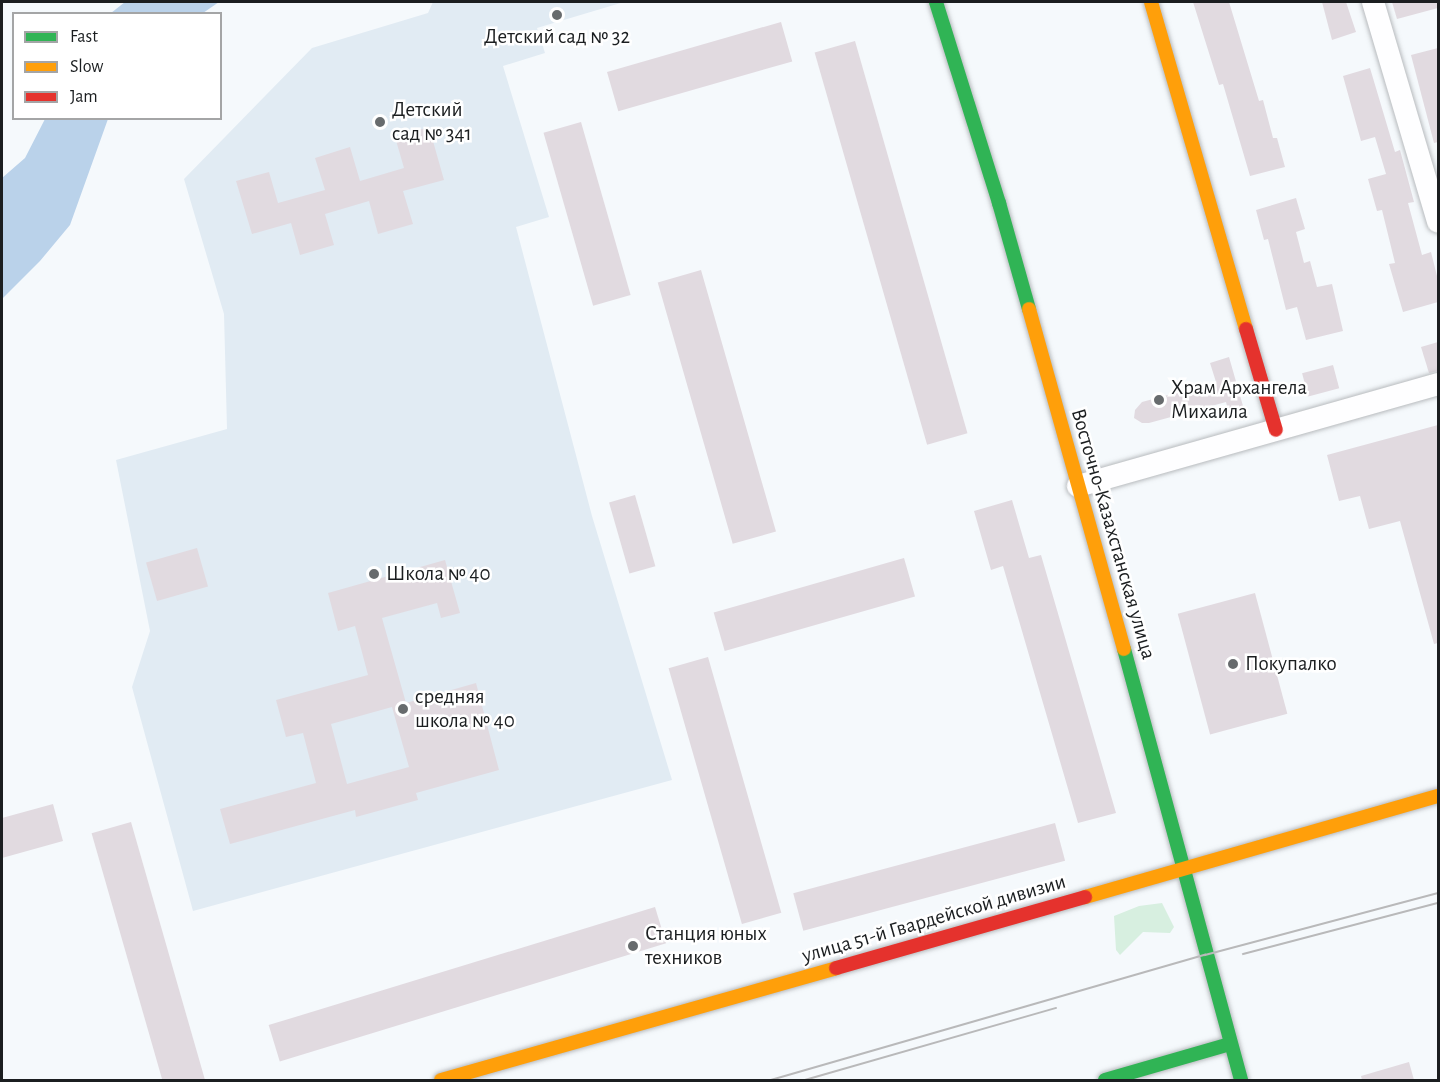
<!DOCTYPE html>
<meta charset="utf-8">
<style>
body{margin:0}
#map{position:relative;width:1440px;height:1082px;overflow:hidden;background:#f5f9fc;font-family:"Alegreya Sans",sans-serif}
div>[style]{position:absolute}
.built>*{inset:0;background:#e1ebf3}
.green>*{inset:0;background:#d7efe0}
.water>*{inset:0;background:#bad2ea}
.building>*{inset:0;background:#e1dae0;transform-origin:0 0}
.roads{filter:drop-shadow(0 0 2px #b8bbbe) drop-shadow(0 0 2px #b8bbbe)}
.street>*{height:22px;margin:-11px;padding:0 11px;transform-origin:11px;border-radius:11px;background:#fefeff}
.fast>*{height:14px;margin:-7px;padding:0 7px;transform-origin:7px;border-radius:7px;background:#30b455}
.slow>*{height:14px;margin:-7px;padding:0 7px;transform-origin:7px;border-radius:7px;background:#ff9f0a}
.jam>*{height:14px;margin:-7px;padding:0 7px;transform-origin:7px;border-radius:7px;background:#e5322d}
.tram>*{height:1.5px;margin:-0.75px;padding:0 0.75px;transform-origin:0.75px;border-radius:0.75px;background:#b9b9ba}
.dots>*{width:16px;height:16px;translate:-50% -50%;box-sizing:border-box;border:3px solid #fff;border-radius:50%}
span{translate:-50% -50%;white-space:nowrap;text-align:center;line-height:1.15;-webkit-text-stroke:5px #fff;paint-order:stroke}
.poi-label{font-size:21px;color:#1b1e20}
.left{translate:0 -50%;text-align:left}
.street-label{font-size:21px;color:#1b1e20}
.frame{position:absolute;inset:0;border:3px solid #1b1e20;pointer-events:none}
.legend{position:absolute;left:12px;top:12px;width:210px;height:108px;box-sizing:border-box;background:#fff;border:2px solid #a4a5a6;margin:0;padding:8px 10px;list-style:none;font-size:18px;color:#1b1e20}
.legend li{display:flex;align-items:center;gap:12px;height:30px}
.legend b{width:30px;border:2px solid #a4a5a6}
</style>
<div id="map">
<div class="built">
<i style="clip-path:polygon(433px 2px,624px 2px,537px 28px,545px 53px,503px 66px,549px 217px,516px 227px,592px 516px,672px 780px,193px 911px,132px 687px,150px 631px,116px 460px,227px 429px,224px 314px,184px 179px,312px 48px,428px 13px)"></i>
</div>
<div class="green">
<i style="clip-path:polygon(1162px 903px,1174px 927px,1170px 933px,1143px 932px,1120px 955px,1116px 950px,1114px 916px,1139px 906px)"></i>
</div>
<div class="water">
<i style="clip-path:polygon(125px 2px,219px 2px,203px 13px,111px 13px)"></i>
<i style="clip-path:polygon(45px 119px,108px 119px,70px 225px,40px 261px,2px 299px,2px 178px,25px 158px)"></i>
</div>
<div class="building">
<i style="clip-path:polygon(1193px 2px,1229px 2px,1259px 101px,1263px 100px,1273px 138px,1277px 138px,1285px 167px,1250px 176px,1223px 84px,1219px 85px)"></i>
<i style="clip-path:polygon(1322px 2px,1346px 2px,1356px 32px,1332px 40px)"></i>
<i style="clip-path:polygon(1392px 2px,1438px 2px,1438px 8px,1397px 19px)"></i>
<i style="left:781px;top:22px;width:41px;height:181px;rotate:74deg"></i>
<i style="left:855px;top:41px;width:408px;height:42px;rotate:74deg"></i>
<i style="clip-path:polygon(1438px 48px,1438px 142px,1434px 143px,1411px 55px)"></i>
<i style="clip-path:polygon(1370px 68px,1395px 152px,1400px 150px,1414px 202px,1408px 203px,1422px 255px,1431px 252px,1438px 280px,1438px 302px,1403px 312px,1389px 264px,1395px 263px,1382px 210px,1377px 211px,1368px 179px,1386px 174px,1375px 137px,1361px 141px,1343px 76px)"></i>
<i style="left:581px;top:122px;width:180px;height:39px;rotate:74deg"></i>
<i style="clip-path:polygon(429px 127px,444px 180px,403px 191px,413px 224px,378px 234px,369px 201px,325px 214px,334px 245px,300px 255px,291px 223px,252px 234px,236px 181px,269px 172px,278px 203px,325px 190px,315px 158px,350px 147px,360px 181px,404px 168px,395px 137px)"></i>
<i style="clip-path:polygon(1296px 198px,1305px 229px,1296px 232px,1304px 263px,1310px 261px,1317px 287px,1332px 284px,1343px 331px,1306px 340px,1297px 307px,1286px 310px,1268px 239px,1264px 240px,1256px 210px)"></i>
<i style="left:701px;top:270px;width:272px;height:45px;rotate:74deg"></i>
<i style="clip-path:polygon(1438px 342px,1438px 371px,1429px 373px,1421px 347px)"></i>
<i style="clip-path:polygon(1229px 357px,1243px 406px,1228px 410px,1226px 402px,1149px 423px,1142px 423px,1134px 418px,1135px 410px,1142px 402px,1216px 382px,1210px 363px)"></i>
<i style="left:1333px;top:365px;width:24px;height:32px;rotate:75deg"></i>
<i style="clip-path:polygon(1438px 425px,1438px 643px,1434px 644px,1400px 521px,1369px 529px,1360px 496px,1339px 501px,1327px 455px)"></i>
<i style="left:635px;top:495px;width:74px;height:27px;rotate:74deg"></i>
<i style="clip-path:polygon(1012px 500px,1029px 558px,1041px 555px,1116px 813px,1078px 823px,1003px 566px,991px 570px,974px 511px)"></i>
<i style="left:197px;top:548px;width:40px;height:53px;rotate:74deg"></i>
<i style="left:904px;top:558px;width:40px;height:198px;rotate:74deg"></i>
<i style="clip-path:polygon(evenodd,445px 560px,460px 613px,441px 618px,437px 603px,382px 618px,406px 703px,476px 683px,499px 770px,416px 793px,418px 800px,356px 817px,355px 810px,230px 844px,220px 809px,316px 783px,303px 733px,286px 737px,276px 700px,368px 675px,355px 626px,338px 631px,328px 593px,445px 560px,392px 707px,409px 767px,347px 784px,331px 724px,392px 707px)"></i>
<i style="left:1255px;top:593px;width:125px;height:80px;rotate:75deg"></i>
<i style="left:708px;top:657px;width:266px;height:41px;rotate:74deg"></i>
<i style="clip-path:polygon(53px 804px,63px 841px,2px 858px,2px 818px)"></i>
<i style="left:131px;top:822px;width:268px;height:41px;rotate:74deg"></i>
<i style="left:1055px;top:823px;width:39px;height:271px;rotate:75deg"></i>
<i style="left:655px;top:907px;width:38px;height:404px;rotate:73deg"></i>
<i style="clip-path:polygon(1409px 1062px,1414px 1080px,1362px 1080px,1361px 1076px)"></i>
</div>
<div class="roads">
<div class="street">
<i style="left:1373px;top:2px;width:229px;rotate:73.5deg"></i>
<i style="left:1078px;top:486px;width:374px;rotate:-15.8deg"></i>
</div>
<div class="fast">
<i style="left:936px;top:2px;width:211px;rotate:72.6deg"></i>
<i style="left:999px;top:203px;width:110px;rotate:74.2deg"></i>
<i style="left:1124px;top:649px;width:447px;rotate:74.8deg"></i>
<i style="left:1105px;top:1080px;width:130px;rotate:-16.1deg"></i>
</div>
<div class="slow">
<i style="left:1151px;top:2px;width:341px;rotate:73.8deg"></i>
<i style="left:1029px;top:309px;width:353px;rotate:74.4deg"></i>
<i style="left:1085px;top:897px;width:367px;rotate:-16deg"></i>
<i style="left:441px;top:1080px;width:411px;rotate:-15.8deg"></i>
</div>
<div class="jam">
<i style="left:1246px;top:329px;width:105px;rotate:73.5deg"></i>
<i style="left:836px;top:968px;width:259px;rotate:-15.9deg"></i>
</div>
</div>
<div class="tram">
<i style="left:1243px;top:954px;width:202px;rotate:-14.7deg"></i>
<i style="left:771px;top:1080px;width:452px;rotate:-16.1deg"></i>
<i style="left:1205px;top:955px;width:241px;rotate:-14.9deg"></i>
<i style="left:805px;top:1080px;width:261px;rotate:-16deg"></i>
</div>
<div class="dots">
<i style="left:557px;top:15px;background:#676b6d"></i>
<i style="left:380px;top:122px;background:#676b6d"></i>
<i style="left:1159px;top:400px;background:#676b6d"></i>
<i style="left:374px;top:574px;background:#676b6d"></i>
<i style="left:1233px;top:664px;background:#676b6d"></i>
<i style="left:403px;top:709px;background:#676b6d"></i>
<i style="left:633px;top:946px;background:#676b6d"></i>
</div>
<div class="poi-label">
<span style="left:557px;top:37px">Детский сад № 32</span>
<span class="left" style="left:392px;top:122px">Детский<br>сад № 341</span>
<span class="left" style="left:1171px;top:400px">Храм Архангела<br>Михаила</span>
<span class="left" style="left:386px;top:574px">Школа № 40</span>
<span class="left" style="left:1245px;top:664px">Покупалко</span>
<span class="left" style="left:415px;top:709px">средняя<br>школа № 40</span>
<span class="left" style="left:645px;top:946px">Станция юных<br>техников</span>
</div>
<div class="street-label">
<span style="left:1113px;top:534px;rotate:74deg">Восточно-Казахстанская улица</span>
<span style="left:934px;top:919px;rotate:-16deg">улица 51-й Гвардейской дивизии</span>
</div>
<div class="frame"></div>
<ul class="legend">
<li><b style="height:8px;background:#30b455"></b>Fast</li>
<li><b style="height:8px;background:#ff9f0a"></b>Slow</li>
<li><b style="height:8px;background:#e5322d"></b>Jam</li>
</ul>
</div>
